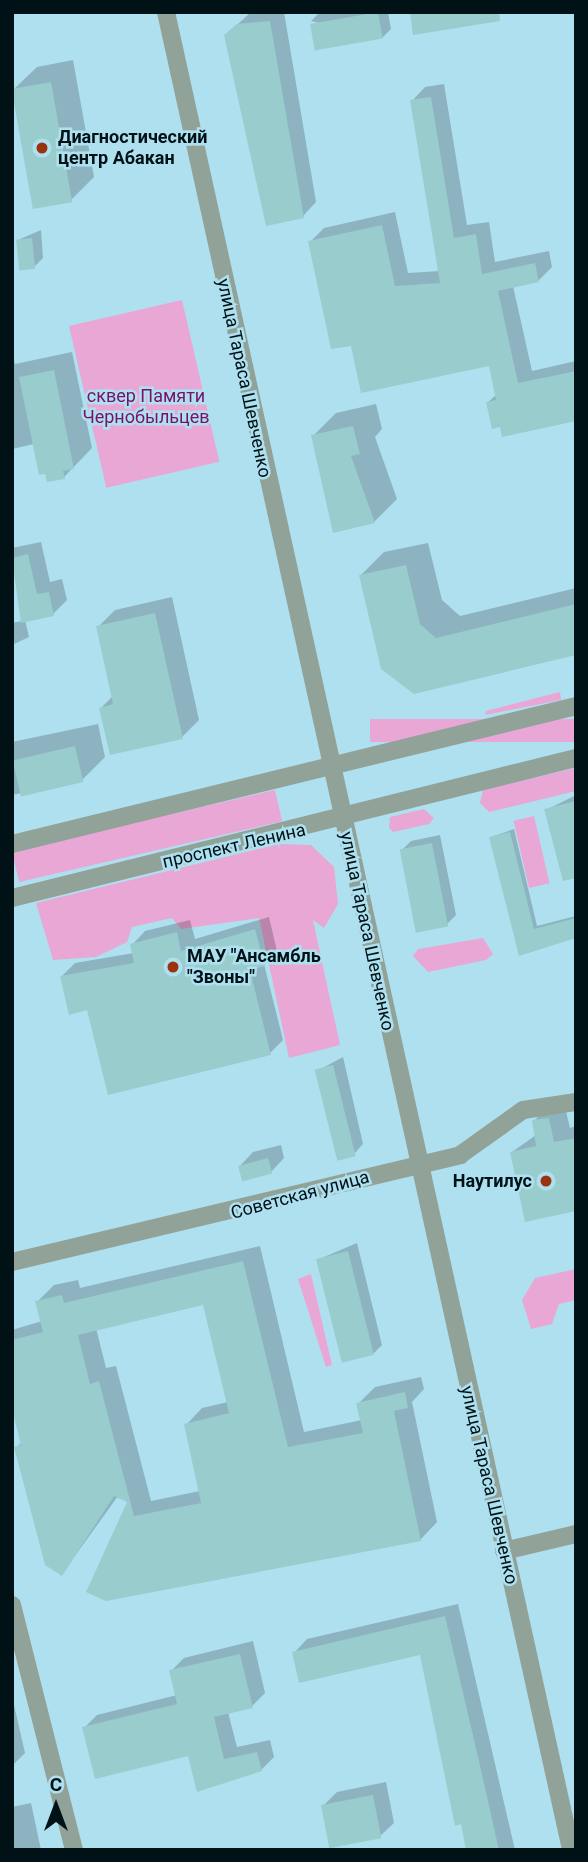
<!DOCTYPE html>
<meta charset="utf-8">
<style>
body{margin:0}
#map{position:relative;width:588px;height:1862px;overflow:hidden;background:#afe0ef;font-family:Roboto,sans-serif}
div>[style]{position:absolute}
.green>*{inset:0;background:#e9a7d6;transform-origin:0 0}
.shadow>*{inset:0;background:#0003}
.building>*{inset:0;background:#98cccd;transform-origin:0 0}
.minor>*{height:18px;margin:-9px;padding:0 9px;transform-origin:9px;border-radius:9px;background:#91a298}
.dots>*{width:19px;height:19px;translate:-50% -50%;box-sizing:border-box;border:4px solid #afe0ef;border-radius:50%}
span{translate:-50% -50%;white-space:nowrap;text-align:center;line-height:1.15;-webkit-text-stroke:5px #afe0ef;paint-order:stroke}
.poi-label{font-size:18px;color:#011217;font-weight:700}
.left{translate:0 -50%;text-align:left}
.right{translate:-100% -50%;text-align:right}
.street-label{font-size:18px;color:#011217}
.park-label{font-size:18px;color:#7b1067}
.frame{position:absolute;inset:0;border:14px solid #011217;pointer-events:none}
.north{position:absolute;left:21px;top:1771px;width:70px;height:70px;-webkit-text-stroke:5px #afe0ef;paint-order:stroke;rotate:0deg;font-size:19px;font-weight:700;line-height:28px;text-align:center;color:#011217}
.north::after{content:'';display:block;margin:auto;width:24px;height:32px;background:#011217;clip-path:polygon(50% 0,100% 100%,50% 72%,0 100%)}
</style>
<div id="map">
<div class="green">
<i style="left:182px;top:300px;width:166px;height:116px;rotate:77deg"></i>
<i style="clip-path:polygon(560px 692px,561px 700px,485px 715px,486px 711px)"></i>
<i style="clip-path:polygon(449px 719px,451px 727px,374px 742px,375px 738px)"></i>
<i style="left:576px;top:719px;width:23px;height:206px;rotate:90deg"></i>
<i style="clip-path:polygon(576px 768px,576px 791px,489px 812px,480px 803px,483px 790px)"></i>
<i style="left:275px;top:790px;width:32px;height:270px;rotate:77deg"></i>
<i style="clip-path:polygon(424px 809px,434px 818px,429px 824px,393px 832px,389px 828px,390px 817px)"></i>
<i style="left:534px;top:816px;width:69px;height:21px;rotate:77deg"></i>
<i style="clip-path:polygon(279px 844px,311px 845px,334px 867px,338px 904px,324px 928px,313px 920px,340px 1045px,289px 1058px,259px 918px,181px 929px,172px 918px,132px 927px,127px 942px,96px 957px,53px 960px,36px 903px)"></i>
<i style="clip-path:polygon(483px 938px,493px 954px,486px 960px,428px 972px,413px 956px,418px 949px)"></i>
<i style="clip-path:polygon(576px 1269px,576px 1300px,559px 1304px,552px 1324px,531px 1329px,522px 1300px,535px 1278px)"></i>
<i style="clip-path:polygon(311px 1274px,332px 1365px,326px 1367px,298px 1279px)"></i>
</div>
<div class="shadow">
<i style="clip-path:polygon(251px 12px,284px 12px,316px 202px,303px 216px,226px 35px)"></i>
<i style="clip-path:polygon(320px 12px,388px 12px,391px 29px,382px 38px,311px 21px)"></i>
<i style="clip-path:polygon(73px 60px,94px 177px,71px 200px,13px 90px,37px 67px)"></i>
<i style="clip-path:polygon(444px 84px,467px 225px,489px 222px,495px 262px,549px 251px,552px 267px,538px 281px,513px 286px,532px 371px,576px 361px,576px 419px,501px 425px,488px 402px,496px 395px,490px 364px,352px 343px,310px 242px,324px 228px,395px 212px,408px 273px,440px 271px,412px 101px,425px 87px)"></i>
<i style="clip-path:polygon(41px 230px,43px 258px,34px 267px,18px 240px)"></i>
<i style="clip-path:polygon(12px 352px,15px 364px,72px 352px,92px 448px,64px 477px,47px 471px,34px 444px,12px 449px)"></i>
<i style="clip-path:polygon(376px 404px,382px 429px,375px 437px,397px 499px,374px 522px,313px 436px,336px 413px)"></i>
<i style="clip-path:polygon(41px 542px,50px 582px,62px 579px,67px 600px,53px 614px,25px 620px,29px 637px,12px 645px,12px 623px,22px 621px,12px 548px)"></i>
<i style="clip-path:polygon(428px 543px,442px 600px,460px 616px,576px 588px,576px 653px,382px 668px,361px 575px,384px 552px)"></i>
<i style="clip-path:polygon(172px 597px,199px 720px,182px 737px,101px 708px,113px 696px,98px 627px,115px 610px)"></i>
<i style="clip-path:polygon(98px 724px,105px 757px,82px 780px,12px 795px,12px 742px)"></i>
<i style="clip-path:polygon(576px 795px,576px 876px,546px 810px)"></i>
<i style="clip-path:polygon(514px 829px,537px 926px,576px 916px,576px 937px,520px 954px,491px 837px)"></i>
<i style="clip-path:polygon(440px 835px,456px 915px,447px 924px,402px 850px,411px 841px)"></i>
<i style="clip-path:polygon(269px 917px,277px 951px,264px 964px,283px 1040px,270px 1053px,62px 976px,75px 963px,134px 953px,132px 945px,145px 931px,190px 920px,195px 939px)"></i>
<i style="clip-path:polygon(343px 1057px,363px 1144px,354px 1154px,317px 1071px)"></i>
<i style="clip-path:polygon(564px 1103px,570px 1128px,576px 1126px,576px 1209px,512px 1152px,536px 1135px,534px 1121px,549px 1105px)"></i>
<i style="clip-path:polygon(281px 1145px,284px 1158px,271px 1172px,240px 1166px,253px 1152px)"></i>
<i style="clip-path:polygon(357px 1243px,382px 1345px,373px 1354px,317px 1260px)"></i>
<i style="clip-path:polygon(evenodd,260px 1246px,304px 1432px,362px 1420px,358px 1404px,375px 1387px,421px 1377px,424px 1389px,412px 1402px,437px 1522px,421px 1539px,106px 1599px,129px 1502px,118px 1496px,62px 1574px,16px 1448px,22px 1442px,12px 1402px,12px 1330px,42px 1321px,37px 1302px,54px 1285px,78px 1280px,80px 1288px,260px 1246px,204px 1303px,228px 1402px,202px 1408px,186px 1425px,200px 1491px,151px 1501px,116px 1366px,106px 1368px,96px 1328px,204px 1303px)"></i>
<i style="clip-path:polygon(458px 1604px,515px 1850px,468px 1850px,422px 1652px,294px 1653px,307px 1639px)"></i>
<i style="clip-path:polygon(253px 1641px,265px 1693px,252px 1706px,228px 1712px,237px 1747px,270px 1740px,274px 1757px,261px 1770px,84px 1728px,97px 1715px,177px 1695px,171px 1671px,184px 1658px)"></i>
<i style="clip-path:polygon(12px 1696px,25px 1753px,12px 1766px)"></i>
<i style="clip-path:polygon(386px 1782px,394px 1823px,380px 1836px,323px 1806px,337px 1792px)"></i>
<i style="clip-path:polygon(31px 1803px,41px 1850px,12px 1850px,12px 1807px)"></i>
</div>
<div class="building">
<i style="left:378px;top:12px;width:27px;height:69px;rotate:80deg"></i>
<i style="clip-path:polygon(410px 12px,499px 12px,500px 21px,413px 35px)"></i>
<i style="clip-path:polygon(270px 21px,304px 218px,266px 226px,224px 35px,237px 24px)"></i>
<i style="left:51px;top:82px;width:122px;height:40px;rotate:80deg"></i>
<i style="clip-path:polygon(431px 97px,454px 238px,476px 234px,482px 274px,535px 263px,539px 282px,498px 291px,518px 383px,576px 371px,576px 421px,502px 437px,500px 427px,492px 429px,486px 402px,496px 400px,489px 366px,361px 393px,351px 346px,331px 349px,308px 241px,382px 225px,395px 286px,440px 283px,410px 100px)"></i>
<i style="left:32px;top:238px;width:31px;height:16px;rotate:84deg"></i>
<i style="clip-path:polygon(54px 370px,74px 469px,63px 471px,65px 479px,47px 482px,45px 474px,39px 475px,19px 377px)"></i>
<i style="clip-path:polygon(353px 426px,360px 454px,351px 456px,375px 523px,333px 533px,311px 435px)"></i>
<i style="clip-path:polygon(28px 554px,37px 594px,49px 592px,54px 616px,21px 623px,12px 558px)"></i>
<i style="clip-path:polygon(406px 565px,420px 624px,436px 638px,576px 604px,576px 655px,414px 694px,381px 669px,359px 575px)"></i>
<i style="clip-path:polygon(155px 613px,183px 739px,110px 755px,99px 708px,113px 704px,96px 626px)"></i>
<i style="left:75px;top:746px;width:37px;height:64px;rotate:77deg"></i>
<i style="clip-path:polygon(576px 801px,576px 878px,563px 881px,544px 809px)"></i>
<i style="clip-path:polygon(510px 832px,534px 929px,576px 918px,576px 938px,519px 956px,489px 837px)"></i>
<i style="left:432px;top:843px;width:85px;height:33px;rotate:79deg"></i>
<i style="clip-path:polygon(255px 929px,265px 966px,250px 970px,271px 1055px,108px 1095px,87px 1010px,69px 1015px,60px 976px,134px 963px,130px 944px,177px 932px,181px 951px)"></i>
<i style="left:333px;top:1065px;width:94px;height:19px;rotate:76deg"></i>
<i style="clip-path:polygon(549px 1118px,554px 1142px,576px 1138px,576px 1211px,525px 1222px,510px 1152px,536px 1146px,532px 1120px)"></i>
<i style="left:268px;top:1158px;width:16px;height:31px;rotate:75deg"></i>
<i style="left:348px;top:1251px;width:107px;height:33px;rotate:76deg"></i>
<i style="clip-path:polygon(evenodd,243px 1261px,288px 1447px,363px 1433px,356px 1403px,405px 1392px,408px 1408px,394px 1411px,421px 1541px,106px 1601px,86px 1592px,127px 1502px,114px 1496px,62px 1576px,45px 1565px,14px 1447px,21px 1445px,12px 1409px,12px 1340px,43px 1332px,35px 1301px,62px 1295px,64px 1303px,243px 1261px,203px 1305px,229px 1413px,184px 1424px,201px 1503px,134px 1516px,99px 1381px,90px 1384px,78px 1335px,203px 1305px)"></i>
<i style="clip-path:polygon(445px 1616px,479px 1761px,499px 1850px,466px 1850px,461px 1824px,455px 1826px,420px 1655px,299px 1683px,292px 1652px)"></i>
<i style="clip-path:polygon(240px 1654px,253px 1708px,214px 1717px,224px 1759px,257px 1752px,262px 1771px,197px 1792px,188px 1756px,95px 1779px,82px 1727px,177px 1704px,169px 1670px)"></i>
<i style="left:373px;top:1795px;width:44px;height:53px;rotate:79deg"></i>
</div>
<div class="minor">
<i style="left:166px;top:12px;width:1882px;rotate:77.57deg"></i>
<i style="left:12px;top:844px;width:581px;rotate:-13.75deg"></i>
<i style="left:12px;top:898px;width:581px;rotate:-13.94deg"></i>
<i style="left:12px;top:1262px;width:461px;rotate:-13.4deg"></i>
<i style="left:460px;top:1155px;width:77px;rotate:-35.5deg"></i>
<i style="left:523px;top:1110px;width:54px;rotate:-8.6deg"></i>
<i style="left:504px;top:1551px;width:74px;rotate:-13.3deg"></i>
<i style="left:12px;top:1605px;width:253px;rotate:75.8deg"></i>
</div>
<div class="dots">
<i style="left:42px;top:148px;background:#9a340f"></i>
<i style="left:173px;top:967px;background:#9a340f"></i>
<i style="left:546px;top:1181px;background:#9a340f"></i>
</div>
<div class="poi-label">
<span class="left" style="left:58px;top:148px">Диагностический<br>центр Абакан</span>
<span class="left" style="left:187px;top:967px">МАУ "Ансамбль<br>"Звоны"</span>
<span class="right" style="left:532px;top:1181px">Наутилус</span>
</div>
<div class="street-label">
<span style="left:244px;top:378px;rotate:78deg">улица Тараса Шевченко</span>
<span style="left:234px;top:846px;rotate:-13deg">проспект Ленина</span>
<span style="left:367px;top:931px;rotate:78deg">улица Тараса Шевченко</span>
<span style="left:300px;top:1195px;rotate:-15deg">Советская улица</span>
<span style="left:489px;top:1485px;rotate:77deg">улица Тараса Шевченко</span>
</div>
<div class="park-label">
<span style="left:146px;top:407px">сквер Памяти<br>Чернобыльцев</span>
</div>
<div class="frame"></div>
<div class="north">С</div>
</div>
